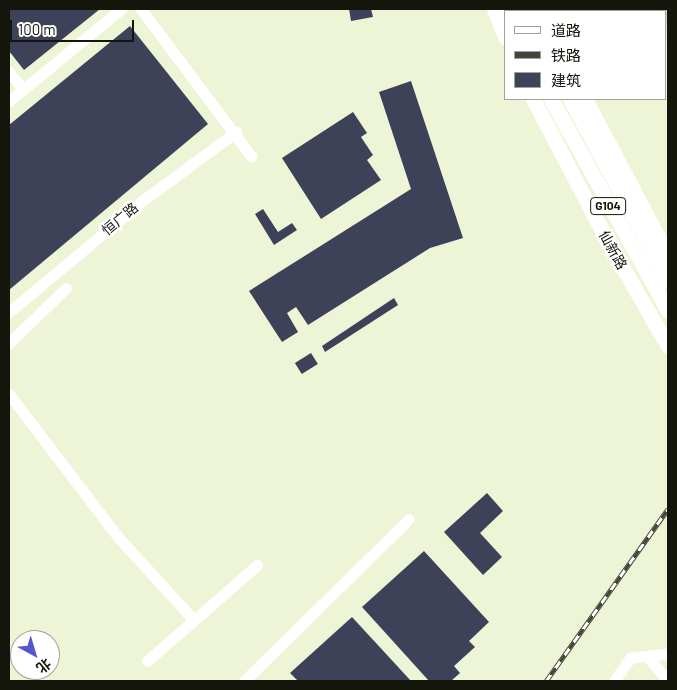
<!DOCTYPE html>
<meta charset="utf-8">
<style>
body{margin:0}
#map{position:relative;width:677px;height:690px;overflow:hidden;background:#eef5d7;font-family:Barlow,"Noto Sans SC",sans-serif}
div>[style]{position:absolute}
.green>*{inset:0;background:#ced6b2}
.building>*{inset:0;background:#3d4259;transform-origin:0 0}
.minor>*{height:11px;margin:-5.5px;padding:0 5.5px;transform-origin:5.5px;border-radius:5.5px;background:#fff}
.major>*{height:15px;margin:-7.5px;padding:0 7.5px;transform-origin:7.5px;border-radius:7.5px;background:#fff}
.rail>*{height:4.5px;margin-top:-2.25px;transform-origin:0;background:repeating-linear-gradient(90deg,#fff 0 8px,#424637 0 16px);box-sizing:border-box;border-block:1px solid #424637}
span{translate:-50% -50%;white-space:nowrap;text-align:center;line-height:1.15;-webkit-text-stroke:5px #fff;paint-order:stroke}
.shield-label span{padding:1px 4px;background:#fff;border:1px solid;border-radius:4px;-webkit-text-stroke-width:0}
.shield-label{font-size:12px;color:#14160c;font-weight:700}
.street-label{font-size:14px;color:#14160c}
.frame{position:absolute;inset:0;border:10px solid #14160c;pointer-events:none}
.legend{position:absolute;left:504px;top:10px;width:162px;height:90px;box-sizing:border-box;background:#fff;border:1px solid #a1a29e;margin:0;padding:6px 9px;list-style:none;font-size:15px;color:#14160c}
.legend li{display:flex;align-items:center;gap:10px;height:25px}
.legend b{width:25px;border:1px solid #a1a29e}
.north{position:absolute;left:10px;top:630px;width:50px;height:50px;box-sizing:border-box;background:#fff;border:1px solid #a1a29e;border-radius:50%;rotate:141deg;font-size:14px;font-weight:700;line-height:20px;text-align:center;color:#14160c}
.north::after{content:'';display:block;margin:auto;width:18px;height:22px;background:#5257ce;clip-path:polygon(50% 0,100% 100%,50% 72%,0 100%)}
.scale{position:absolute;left:10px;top:20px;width:124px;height:22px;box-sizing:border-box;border:2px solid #14160c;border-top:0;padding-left:6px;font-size:15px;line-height:18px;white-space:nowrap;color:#14160c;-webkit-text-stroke:4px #fff;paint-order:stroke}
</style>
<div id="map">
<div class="green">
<i style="clip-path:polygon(584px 9px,668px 9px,668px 81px,666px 11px)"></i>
</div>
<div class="building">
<i style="clip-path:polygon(9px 9px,100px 9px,24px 70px,9px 51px)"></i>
<i style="clip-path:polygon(349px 9px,371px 9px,373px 17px,351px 21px)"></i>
<i style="clip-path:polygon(130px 26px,208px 124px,9px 290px,9px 125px)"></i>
<i style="clip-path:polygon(411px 81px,463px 238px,430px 248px,308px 325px,296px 307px,287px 313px,298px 332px,282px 342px,249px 291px,411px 189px,379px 92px)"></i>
<i style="clip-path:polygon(353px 112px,367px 133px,361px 137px,373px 155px,367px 160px,381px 180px,321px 219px,282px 158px)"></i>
<i style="clip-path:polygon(263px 209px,278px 232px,292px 223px,297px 230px,274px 245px,255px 214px)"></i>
<i style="clip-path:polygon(394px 298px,398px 305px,325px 352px,322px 346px)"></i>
<i style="left:311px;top:353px;width:13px;height:19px;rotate:58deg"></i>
<i style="clip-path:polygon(487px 493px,503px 511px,480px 533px,502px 557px,483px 575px,444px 532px)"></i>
<i style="clip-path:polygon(424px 551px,489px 622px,469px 641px,475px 647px,454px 666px,460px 673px,451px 681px,429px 681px,362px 607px)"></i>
<i style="clip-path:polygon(352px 617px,411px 681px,298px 681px,290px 673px)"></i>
</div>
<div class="minor">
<i style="left:141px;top:9px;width:184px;rotate:53.2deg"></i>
<i style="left:9px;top:72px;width:22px;rotate:51deg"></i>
<i style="left:9px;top:101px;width:145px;rotate:-39.4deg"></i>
<i style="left:9px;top:312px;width:178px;rotate:-39.8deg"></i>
<i style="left:146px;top:198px;width:112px;rotate:-36.3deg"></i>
<i style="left:9px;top:343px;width:79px;rotate:-44deg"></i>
<i style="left:9px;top:394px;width:180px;rotate:52.7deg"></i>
<i style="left:118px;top:537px;width:111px;rotate:47.6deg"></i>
<i style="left:647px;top:656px;width:33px;rotate:50deg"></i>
<i style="left:147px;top:661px;width:146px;rotate:-41.1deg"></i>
<i style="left:244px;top:681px;width:231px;rotate:-44.5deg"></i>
<i style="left:614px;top:681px;width:28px;rotate:-55deg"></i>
<i style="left:630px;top:658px;width:38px;rotate:-7deg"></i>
</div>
<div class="major">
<i style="left:494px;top:9px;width:31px;rotate:68deg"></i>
<i style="left:510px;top:9px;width:2px;rotate:63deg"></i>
<i style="left:531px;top:9px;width:2px;rotate:63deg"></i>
<i style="left:546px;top:9px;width:2px;rotate:63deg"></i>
<i style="left:533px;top:99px;width:161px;rotate:62.3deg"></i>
<i style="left:608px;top:242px;width:120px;rotate:60deg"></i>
<i style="left:551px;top:99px;width:242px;rotate:61.1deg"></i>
<i style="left:570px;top:99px;width:206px;rotate:61.6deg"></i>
<i style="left:585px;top:99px;width:178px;rotate:62.1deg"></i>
</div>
<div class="rail">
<i style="left:546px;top:681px;width:211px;rotate:-54.7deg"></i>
</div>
<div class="shield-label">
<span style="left:608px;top:206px">G104</span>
</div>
<div class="street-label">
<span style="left:120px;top:219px;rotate:-40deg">恒广路</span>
<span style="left:613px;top:250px;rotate:61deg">仙新路</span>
</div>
<div class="frame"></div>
<ul class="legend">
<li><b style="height:6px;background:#fff"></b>道路</li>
<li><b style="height:6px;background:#424637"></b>铁路</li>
<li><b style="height:14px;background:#3d4259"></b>建筑</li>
</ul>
<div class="north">北</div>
<div class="scale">100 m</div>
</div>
